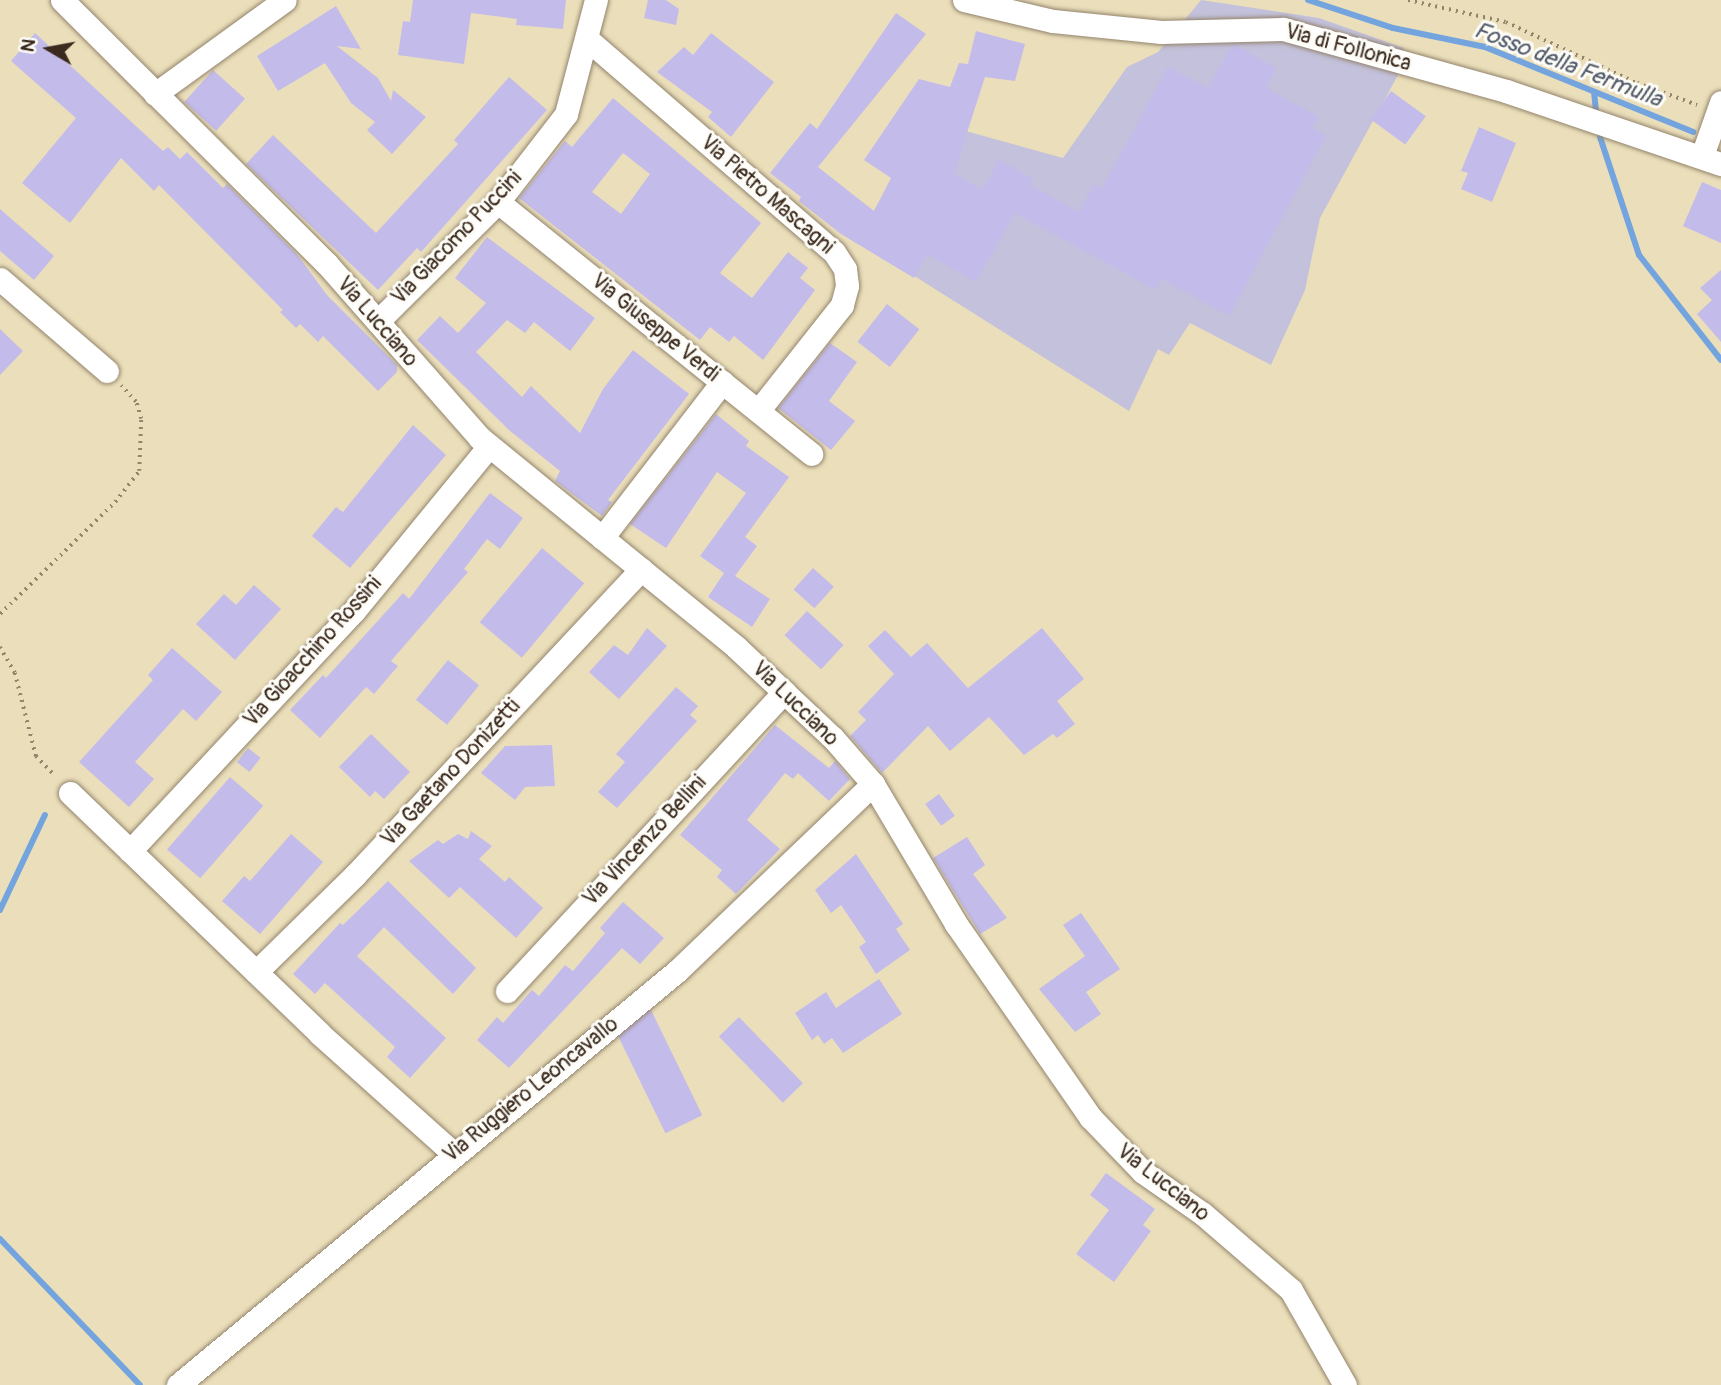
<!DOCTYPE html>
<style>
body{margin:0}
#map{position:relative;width:1721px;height:1385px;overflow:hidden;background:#ebdfbb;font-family:Pangolin,sans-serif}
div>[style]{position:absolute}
.industrial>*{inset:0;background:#c3c1db}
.stream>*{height:6px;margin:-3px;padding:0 3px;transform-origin:3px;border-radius:3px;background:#74a4de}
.building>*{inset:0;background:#c3bbea;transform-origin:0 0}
.path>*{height:3.5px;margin-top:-1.75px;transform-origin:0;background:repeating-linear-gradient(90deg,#93846c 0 2px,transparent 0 7px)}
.roads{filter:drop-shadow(0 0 2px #93846c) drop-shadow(0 0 2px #93846c)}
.minor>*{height:23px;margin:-11.5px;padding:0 11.5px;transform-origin:11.5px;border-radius:11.5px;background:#fff}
span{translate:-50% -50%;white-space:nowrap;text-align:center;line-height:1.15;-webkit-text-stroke:6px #fdfcf7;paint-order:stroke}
.street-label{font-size:21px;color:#3b2a1e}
.water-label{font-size:23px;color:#525b6b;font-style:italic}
.north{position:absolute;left:14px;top:14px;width:70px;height:70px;-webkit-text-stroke:5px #fdfcf7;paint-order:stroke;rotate:280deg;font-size:19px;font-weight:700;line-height:28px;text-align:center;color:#3b2a1e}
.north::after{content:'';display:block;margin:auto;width:24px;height:32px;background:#3b2a1e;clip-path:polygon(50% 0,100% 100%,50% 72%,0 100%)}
</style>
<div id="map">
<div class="industrial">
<i style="clip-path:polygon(1201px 0,1319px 18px,1404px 48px,1398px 75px,1320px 218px,1305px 290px,1271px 365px,1190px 323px,1169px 355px,1158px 349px,1129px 411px,857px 240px,926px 120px,1063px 158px,1127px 67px,1158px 52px)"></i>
</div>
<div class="stream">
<i style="left:1308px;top:0;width:89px;rotate:18.2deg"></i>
<i style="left:1393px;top:28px;width:94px;rotate:11.7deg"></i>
<i style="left:1485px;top:47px;width:225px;rotate:22.2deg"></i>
<i style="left:1594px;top:92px;width:19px;rotate:84deg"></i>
<i style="left:1600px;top:137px;width:124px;rotate:71.7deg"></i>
<i style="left:1639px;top:255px;width:133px;rotate:52deg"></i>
<i style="left:0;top:910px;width:105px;rotate:-64.7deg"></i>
<i style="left:0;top:1239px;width:202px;rotate:46.2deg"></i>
</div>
<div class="building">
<i style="clip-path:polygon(413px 0,566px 0,563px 29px,516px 25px,517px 19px,471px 13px,464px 64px,398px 55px,403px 21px,410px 22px)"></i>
<i style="clip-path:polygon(648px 0,666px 0,679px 9px,676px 25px,644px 18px)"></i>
<i style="clip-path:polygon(336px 6px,361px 49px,337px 46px,378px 78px,391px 101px,393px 90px,426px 117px,392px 154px,367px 130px,375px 122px,351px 103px,325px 63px,278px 91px,257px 56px)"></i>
<i style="clip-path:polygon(896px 13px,926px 34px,818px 167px,874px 211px,891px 178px,864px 160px,919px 79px,950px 87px,959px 63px,968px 64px,976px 31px,1025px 44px,1015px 81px,985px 77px,954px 173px,982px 190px,999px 160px,1033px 179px,1030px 185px,1079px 212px,1094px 184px,1102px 188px,1168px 67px,1208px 88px,1233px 44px,1276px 68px,1266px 88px,1319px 117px,1312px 128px,1326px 136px,1229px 316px,1162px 279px,1156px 290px,1015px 213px,976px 282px,927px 254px,914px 278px,841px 234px,799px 201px,801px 197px,770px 173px,810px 123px,817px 129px)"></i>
<i style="clip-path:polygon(35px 33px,163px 151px,168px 147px,180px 159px,187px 152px,223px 188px,227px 184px,296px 253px,327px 295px,397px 365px,397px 372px,378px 391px,323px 336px,318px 342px,300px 324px,296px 328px,280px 312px,283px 310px,159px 185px,154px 191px,121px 158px,70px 223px,22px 183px,76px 118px,11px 61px)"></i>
<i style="clip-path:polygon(711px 33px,774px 82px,731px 137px,708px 117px,712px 112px,657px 72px,684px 47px,693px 55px)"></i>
<i style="left:213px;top:70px;width:43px;height:43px;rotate:42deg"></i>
<i style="clip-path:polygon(509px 77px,547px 110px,421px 252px,417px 248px,378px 290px,246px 164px,273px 135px,376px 233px,458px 144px,454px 140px)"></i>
<i style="left:1391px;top:91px;width:43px;height:35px;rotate:36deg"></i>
<i style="clip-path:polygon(evenodd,613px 98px,761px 223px,720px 273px,752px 298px,788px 252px,808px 268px,800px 278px,815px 290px,763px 360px,734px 336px,729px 342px,710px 327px,700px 340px,519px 198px,565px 141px,572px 147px,613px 98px,623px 153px,650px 174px,621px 214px,592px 192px,623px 153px)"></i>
<i style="clip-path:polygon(1479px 127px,1516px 143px,1492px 202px,1461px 189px,1468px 173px,1461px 171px)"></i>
<i style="clip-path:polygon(1702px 182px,1721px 190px,1721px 243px,1683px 226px)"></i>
<i style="clip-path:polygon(0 209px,54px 256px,34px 280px,0 251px)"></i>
<i style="clip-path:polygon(487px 237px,595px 318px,570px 351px,534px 322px,525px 333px,507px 320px,476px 352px,522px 397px,531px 386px,580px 433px,603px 389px,633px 350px,689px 394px,608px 500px,612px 502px,602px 516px,555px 481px,560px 471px,509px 430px,417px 340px,440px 316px,458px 333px,486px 303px,455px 278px)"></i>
<i style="clip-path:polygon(1721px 270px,1721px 342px,1697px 314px,1712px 300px,1700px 288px)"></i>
<i style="left:887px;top:304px;width:41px;height:48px;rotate:38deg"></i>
<i style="clip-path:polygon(0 329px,23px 351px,0 375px)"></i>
<i style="clip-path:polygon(830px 343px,857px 362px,829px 401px,855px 421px,831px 450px,778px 408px)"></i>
<i style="clip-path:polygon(716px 414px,749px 441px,746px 446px,789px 477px,745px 537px,757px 546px,735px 576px,770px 599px,752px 627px,708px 597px,724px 573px,700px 556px,746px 493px,717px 472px,666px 548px,630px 524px)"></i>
<i style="clip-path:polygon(413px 425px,446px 455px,350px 568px,312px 536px,336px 507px,343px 512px)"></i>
<i style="clip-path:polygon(490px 493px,523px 518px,500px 549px,487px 539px,464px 569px,468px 572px,391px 661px,398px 666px,374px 694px,366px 687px,320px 738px,290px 710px,323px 675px,326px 678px,403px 593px,409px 599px)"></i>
<i style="left:542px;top:548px;width:55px;height:97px;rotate:40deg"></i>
<i style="left:813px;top:568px;width:28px;height:29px;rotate:42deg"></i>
<i style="clip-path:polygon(254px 585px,281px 609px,235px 660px,196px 624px,224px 594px,236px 605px)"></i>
<i style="left:807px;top:611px;width:50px;height:33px;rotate:43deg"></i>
<i style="clip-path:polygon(647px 628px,667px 646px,619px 699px,589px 672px,614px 645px,628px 655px)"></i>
<i style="clip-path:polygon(1042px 628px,1084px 679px,1057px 701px,1075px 724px,1057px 738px,1053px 734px,1024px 755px,989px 717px,950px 751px,928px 726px,882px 773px,850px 736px,866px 720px,858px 712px,894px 674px,868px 646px,885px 630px,911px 657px,927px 643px,968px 688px)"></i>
<i style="clip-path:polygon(172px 648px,222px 692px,196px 721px,183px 709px,135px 762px,154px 779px,129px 807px,79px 762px,153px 680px,148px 675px)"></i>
<i style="left:448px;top:660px;width:40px;height:51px;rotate:39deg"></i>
<i style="clip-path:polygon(676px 687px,698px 706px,690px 715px,697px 721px,617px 808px,598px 792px,625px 762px,616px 754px)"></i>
<i style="clip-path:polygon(775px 725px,829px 768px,835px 761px,850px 779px,829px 801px,798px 773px,793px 779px,785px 773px,747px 820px,780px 849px,736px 894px,717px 877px,722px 870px,680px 835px)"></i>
<i style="clip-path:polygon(371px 734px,410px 772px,384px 799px,375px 791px,370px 797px,339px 767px)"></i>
<i style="clip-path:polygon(552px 745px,555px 786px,525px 787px,515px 800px,481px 773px,505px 746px)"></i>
<i style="left:248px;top:748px;width:16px;height:18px;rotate:38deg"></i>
<i style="left:230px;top:777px;width:44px;height:96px;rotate:41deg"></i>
<i style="left:939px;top:794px;width:27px;height:17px;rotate:54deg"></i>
<i style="clip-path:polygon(471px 831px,492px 846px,479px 859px,505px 882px,509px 877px,543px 908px,516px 938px,460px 887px,449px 898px,409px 861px,438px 840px,443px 844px,458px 834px,468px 839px)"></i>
<i style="clip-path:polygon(291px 834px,323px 862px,260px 934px,222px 901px,244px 876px,250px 881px)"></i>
<i style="clip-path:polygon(967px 837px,985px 865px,973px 874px,1007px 918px,980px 934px,933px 858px)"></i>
<i style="clip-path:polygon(856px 854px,903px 924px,896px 929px,910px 950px,876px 974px,859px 947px,866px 942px,841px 905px,831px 913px,815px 890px)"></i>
<i style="clip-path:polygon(388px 881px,476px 968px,453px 994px,384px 927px,357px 956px,446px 1038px,410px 1078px,387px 1057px,395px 1047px,325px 983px,315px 994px,293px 974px,340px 923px,343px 925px)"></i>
<i style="clip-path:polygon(623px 902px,664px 938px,640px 964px,622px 948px,509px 1068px,477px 1040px,497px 1017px,503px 1023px,532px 990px,539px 996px,565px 965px,573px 971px,605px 933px,600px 928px)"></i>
<i style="clip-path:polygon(1081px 913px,1120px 969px,1086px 992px,1101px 1014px,1075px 1032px,1039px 989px,1085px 956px,1063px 925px)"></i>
<i style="clip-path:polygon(879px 979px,902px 1014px,843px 1053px,832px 1038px,824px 1044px,818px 1035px,812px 1040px,795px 1013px,826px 992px,836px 1008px)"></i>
<i style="left:651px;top:1010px;width:117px;height:41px;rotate:64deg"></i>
<i style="left:739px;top:1017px;width:92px;height:28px;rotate:46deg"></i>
<i style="clip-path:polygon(1106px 1173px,1155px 1209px,1143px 1225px,1151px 1231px,1114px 1282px,1076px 1254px,1109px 1210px,1090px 1195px)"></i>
</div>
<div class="path">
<i style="left:1408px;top:0;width:100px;rotate:12.7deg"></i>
<i style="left:1506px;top:22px;width:145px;rotate:25deg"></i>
<i style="left:1637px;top:83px;width:64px;rotate:20.1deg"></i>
<i style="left:0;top:614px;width:161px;rotate:-44.2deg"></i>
<i style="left:115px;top:502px;width:39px;rotate:-52deg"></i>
<i style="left:139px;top:471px;width:52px;rotate:-87.8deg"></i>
<i style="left:141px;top:419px;width:18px;rotate:-106deg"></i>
<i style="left:136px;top:402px;width:22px;rotate:-133deg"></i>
<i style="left:0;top:647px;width:30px;rotate:60deg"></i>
<i style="left:15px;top:673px;width:86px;rotate:75.8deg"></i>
<i style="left:36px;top:756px;width:28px;rotate:46deg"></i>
</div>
<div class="roads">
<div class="minor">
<i style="left:62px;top:0;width:374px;rotate:44.9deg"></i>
<i style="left:327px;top:264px;width:232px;rotate:48.7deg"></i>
<i style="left:480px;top:438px;width:330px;rotate:39.2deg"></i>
<i style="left:736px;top:647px;width:133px;rotate:43.2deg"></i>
<i style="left:833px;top:738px;width:61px;rotate:49deg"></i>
<i style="left:873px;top:784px;width:163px;rotate:59.3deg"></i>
<i style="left:956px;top:924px;width:235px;rotate:55.2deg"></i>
<i style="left:1090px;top:1117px;width:76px;rotate:46.1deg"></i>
<i style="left:1143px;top:1172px;width:73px;rotate:35deg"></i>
<i style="left:1203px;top:1214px;width:116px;rotate:40.8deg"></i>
<i style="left:1291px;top:1290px;width:109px;rotate:60.4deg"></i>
<i style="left:964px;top:0;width:91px;rotate:13.3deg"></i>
<i style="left:1053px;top:21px;width:109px;rotate:5.8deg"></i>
<i style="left:1161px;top:32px;width:122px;rotate:-1.4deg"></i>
<i style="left:1283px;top:29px;width:231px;rotate:15.5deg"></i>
<i style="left:1506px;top:91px;width:227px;rotate:18.8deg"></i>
<i style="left:587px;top:39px;width:326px;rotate:40.8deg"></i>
<i style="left:834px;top:252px;width:20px;rotate:57deg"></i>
<i style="left:845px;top:269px;width:17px;rotate:83deg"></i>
<i style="left:847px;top:286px;width:20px;rotate:105deg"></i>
<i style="left:842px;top:305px;width:135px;rotate:128.4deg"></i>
<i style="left:155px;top:94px;width:160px;rotate:-35.9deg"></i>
<i style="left:1702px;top:156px;width:57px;rotate:-70.6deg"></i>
<i style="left:498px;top:202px;width:402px;rotate:38.8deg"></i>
<i style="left:0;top:279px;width:141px;rotate:40.7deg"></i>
<i style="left:378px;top:321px;width:169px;rotate:-44.8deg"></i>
<i style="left:498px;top:202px;width:111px;rotate:-52.3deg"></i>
<i style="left:566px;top:114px;width:118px;rotate:-75.3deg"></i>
<i style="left:602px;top:538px;width:197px;rotate:-52.4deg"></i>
<i style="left:70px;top:793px;width:347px;rotate:43.9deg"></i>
<i style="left:320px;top:1034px;width:178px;rotate:41.8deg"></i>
<i style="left:130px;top:851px;width:328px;rotate:-47deg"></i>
<i style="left:354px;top:611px;width:213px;rotate:-50.7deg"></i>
<i style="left:256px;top:972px;width:139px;rotate:-44.4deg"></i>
<i style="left:355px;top:875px;width:419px;rotate:-46.9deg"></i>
<i style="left:507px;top:991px;width:408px;rotate:-47.2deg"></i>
<i style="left:178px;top:1385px;width:648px;rotate:-39.68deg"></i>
<i style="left:677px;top:971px;width:271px;rotate:-43.7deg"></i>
</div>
</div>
<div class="street-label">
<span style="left:1348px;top:48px;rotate:15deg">Via di Follonica</span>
<span style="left:767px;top:195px;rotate:41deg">Via Pietro Mascagni</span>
<span style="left:457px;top:238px;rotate:-46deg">Via Giacomo Puccini</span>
<span style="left:377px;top:322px;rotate:49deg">Via Lucciano</span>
<span style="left:655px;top:328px;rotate:39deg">Via Giuseppe Verdi</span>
<span style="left:313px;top:652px;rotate:-48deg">Via Gioacchino Rossini</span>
<span style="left:795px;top:704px;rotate:44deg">Via Lucciano</span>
<span style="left:451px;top:773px;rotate:-47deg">Via Gaetano Donizetti</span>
<span style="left:645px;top:841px;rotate:-47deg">Via Vincenzo Bellini</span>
<span style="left:531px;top:1090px;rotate:-39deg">Via Ruggiero Leoncavallo</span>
<span style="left:1163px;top:1183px;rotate:38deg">Via Lucciano</span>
</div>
<div class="water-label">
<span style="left:1568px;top:65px;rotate:21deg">Fosso della Fermulla</span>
</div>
<div class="north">N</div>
</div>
